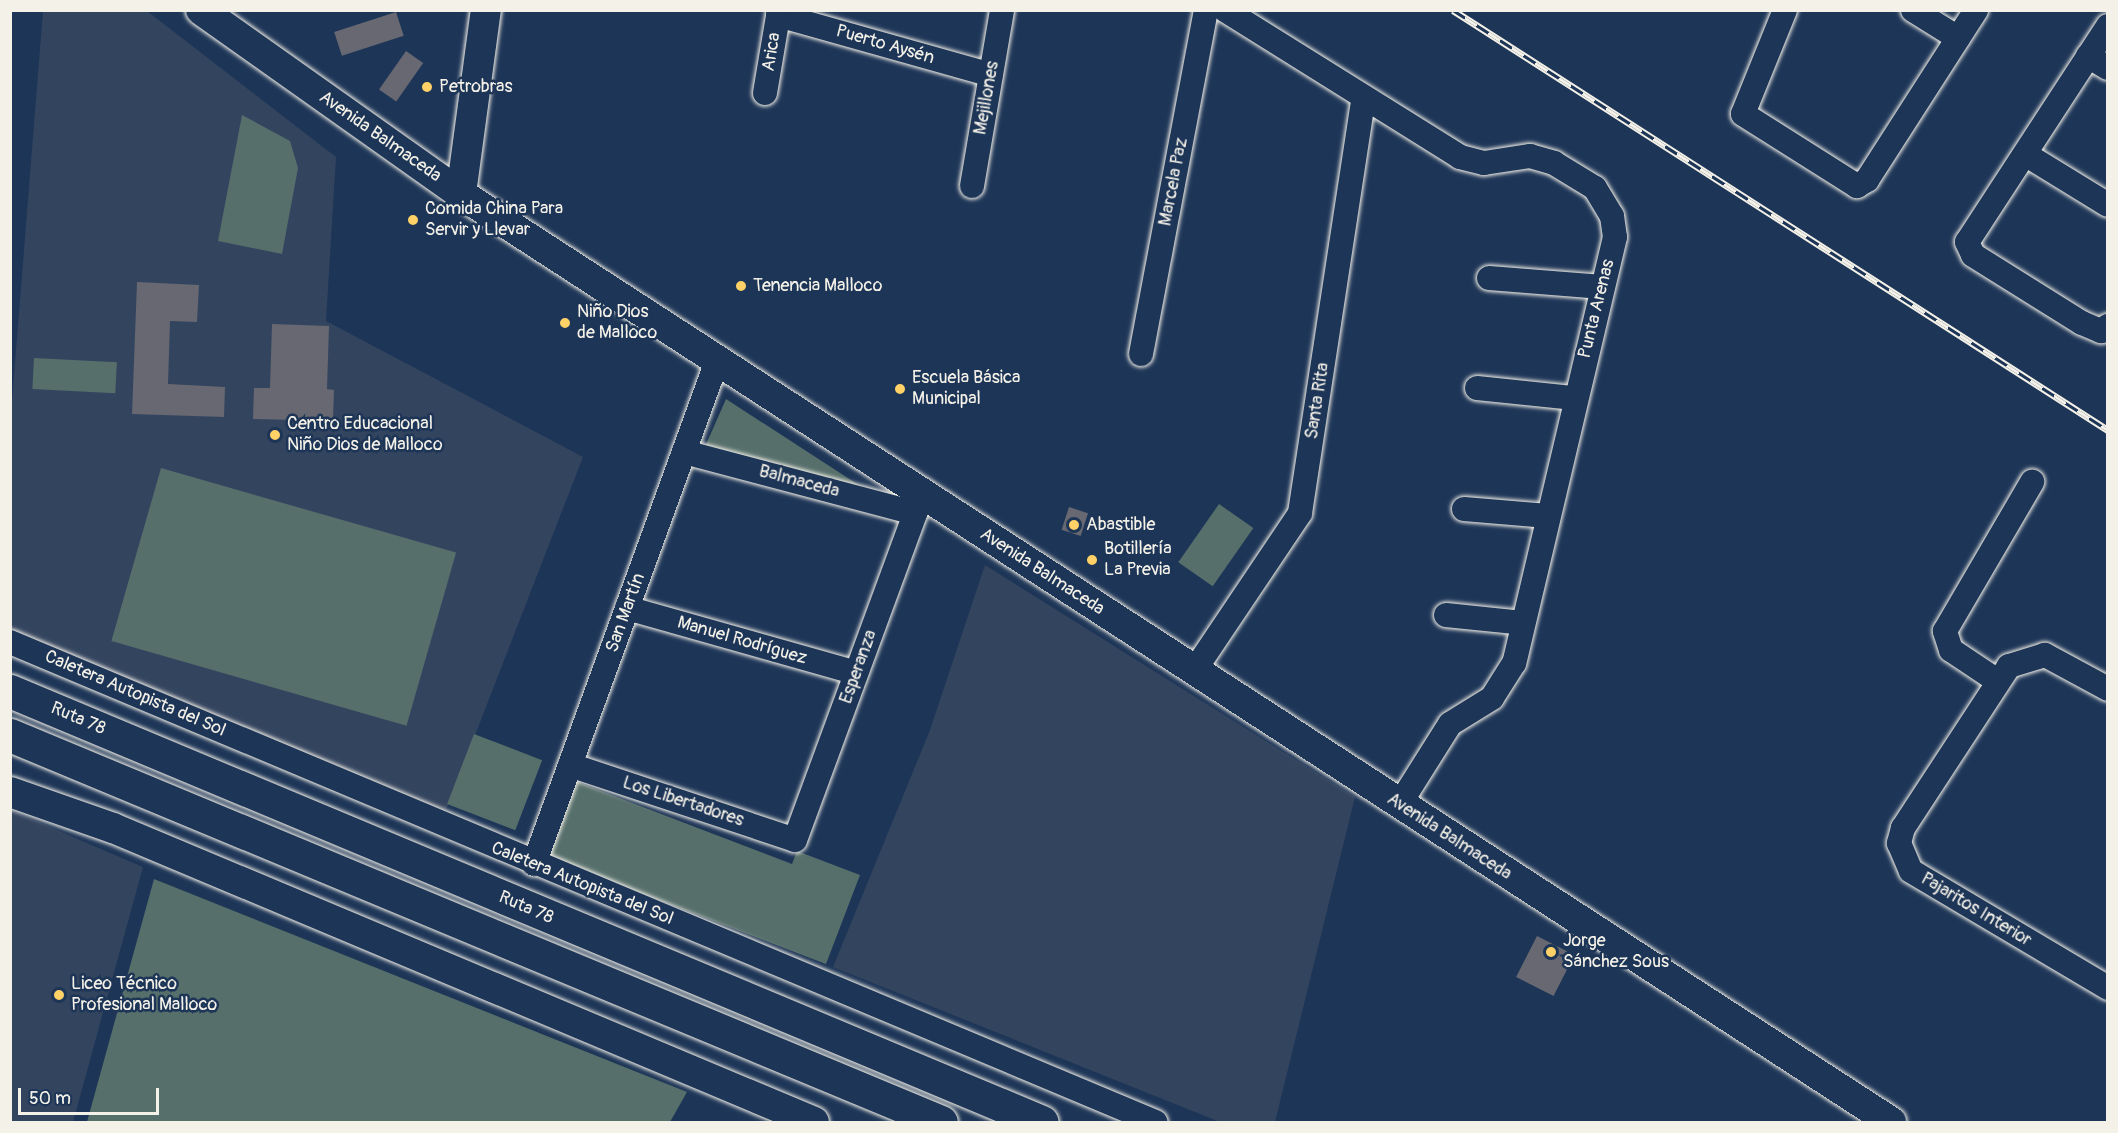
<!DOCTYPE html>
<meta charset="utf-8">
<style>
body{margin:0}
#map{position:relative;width:2118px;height:1133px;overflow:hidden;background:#1d3557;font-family:Pangolin,sans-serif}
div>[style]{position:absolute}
.built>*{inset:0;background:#33445f}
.green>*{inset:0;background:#566f6b;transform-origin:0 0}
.building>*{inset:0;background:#676871;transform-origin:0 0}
.roads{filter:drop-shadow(0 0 2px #f4f1e8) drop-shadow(0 0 2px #f4f1e8)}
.minor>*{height:24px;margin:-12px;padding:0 12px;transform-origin:12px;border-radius:12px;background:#1d3557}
.major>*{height:30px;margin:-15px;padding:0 15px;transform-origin:15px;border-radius:15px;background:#1d3557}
.highway>*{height:33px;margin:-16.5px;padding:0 16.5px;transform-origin:16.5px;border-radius:16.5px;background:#1d3557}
.rail>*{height:7px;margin-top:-3.5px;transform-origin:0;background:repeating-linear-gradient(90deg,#1d3557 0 14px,#f4f1e8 0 28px);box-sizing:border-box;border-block:2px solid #f4f1e8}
.dots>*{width:16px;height:16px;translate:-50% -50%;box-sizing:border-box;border:3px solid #1d3557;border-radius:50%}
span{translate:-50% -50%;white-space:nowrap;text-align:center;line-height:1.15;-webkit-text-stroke:5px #1d3557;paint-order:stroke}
.street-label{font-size:18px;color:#f4f1e8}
.poi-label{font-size:18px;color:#f4f1e8}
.left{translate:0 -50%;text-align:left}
.frame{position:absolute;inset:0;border:12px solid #f4f1e8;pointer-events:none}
.scale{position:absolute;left:18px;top:1088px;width:141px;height:27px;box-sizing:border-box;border:3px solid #f4f1e8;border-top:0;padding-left:8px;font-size:18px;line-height:21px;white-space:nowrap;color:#f4f1e8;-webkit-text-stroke:4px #1d3557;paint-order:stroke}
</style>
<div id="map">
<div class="built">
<i style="clip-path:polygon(43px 11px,147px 11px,336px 157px,326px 321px,583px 457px,439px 828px,11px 643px,11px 413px)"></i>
<i style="clip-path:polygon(985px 565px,1355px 797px,1275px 1122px,1220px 1122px,833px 967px,930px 730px)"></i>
<i style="clip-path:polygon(10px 810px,143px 867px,73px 1122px,11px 1122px)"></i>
</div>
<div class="green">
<i style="clip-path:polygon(242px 115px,290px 141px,298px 168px,282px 254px,218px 241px)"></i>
<i style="left:34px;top:358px;width:83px;height:31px;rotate:3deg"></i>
<i style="clip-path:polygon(726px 399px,874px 495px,704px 449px)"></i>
<i style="left:161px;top:468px;width:307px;height:180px;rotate:16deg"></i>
<i style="left:1219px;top:504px;width:42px;height:71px;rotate:35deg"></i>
<i style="left:474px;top:734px;width:73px;height:75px;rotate:21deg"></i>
<i style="clip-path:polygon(572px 780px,792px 864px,797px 851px,860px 875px,826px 964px,544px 856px)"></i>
<i style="clip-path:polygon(154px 879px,687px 1092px,670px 1122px,87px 1122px)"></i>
</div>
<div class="building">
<i style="left:396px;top:12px;width:25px;height:65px;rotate:72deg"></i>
<i style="left:406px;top:51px;width:21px;height:47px;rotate:35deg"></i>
<i style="clip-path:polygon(137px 282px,199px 285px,197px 322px,170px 321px,168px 384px,225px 387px,224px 417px,132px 414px)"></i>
<i style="clip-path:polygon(272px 324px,329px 326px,327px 389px,334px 390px,333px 421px,253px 419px,254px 388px,270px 388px)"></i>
<i style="left:1069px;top:507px;width:20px;height:24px;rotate:18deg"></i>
<i style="left:1537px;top:936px;width:42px;height:46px;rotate:27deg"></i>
</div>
<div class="roads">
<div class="minor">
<i style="left:1225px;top:10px;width:277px;rotate:32deg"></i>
<i style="left:1460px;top:157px;width:25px;rotate:14deg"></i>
<i style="left:1484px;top:163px;width:47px;rotate:-8.7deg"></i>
<i style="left:1530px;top:156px;width:25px;rotate:16deg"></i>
<i style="left:1554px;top:163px;width:48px;rotate:31.4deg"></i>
<i style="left:1595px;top:188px;width:33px;rotate:59deg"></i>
<i style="left:1612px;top:216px;width:21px;rotate:82deg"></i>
<i style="left:1615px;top:237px;width:438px;rotate:103.3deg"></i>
<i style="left:1514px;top:663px;width:41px;rotate:122.2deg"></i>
<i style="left:1492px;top:698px;width:49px;rotate:148.2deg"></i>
<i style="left:1450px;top:724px;width:96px;rotate:122.2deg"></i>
<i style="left:1785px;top:10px;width:112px;rotate:112deg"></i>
<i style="left:1743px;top:114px;width:135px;rotate:32.3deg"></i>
<i style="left:1857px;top:186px;width:12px;rotate:-31deg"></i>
<i style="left:1867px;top:180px;width:202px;rotate:-57.3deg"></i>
<i style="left:1913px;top:10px;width:53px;rotate:31.9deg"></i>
<i style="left:778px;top:15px;width:221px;rotate:15.7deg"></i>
<i style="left:2108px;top:26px;width:258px;rotate:123.1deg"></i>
<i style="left:1967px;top:242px;width:14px;rotate:65deg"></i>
<i style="left:1973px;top:255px;width:128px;rotate:32deg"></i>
<i style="left:2082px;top:323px;width:21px;rotate:23deg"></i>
<i style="left:2101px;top:331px;width:9px;rotate:-36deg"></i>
<i style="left:2088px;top:56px;width:23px;rotate:31deg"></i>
<i style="left:765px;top:93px;width:84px;rotate:-80.4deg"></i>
<i style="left:2025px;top:154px;width:97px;rotate:31.6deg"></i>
<i style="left:972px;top:186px;width:179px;rotate:-80.3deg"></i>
<i style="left:1489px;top:278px;width:114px;rotate:4.5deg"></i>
<i style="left:1141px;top:354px;width:350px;rotate:-79.3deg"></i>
<i style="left:1477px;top:388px;width:98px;rotate:5.9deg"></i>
<i style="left:684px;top:452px;width:239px;rotate:14.8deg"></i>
<i style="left:1464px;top:509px;width:84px;rotate:4.8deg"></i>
<i style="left:627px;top:608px;width:238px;rotate:15.8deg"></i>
<i style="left:1446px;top:615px;width:77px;rotate:5.9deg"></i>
<i style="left:10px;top:642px;width:1242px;rotate:22.74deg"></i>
<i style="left:1194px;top:671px;width:190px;rotate:-56.1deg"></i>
<i style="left:1300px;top:513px;width:419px;rotate:-81.3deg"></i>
<i style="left:1996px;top:680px;width:54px;rotate:-146.3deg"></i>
<i style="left:1951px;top:650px;width:20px;rotate:-108deg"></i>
<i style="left:1945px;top:631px;width:173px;rotate:-59.7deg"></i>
<i style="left:2108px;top:689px;width:72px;rotate:-151.6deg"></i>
<i style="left:2045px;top:655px;width:38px;rotate:163deg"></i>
<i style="left:2009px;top:666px;width:194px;rotate:123.2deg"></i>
<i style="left:1903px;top:828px;width:16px;rotate:105deg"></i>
<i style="left:1899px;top:843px;width:30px;rotate:67deg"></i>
<i style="left:1911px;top:871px;width:229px;rotate:30.7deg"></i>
<i style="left:570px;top:765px;width:237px;rotate:18.4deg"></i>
<i style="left:795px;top:840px;width:369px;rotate:-69.8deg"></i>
<i style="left:534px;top:864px;width:535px;rotate:-70.01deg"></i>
</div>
<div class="major">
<i style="left:201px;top:10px;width:319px;rotate:35.3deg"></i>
<i style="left:461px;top:194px;width:1705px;rotate:32.98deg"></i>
<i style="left:461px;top:194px;width:186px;rotate:-82.3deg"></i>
<i style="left:10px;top:792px;width:109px;rotate:19.3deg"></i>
<i style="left:113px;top:828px;width:760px;rotate:22.75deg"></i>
</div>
<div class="highway">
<i style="left:10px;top:691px;width:1118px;rotate:22.67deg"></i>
<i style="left:10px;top:735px;width:1008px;rotate:22.57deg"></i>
</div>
</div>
<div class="rail">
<i style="left:1453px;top:10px;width:778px;rotate:32.67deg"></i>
</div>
<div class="dots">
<i style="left:427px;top:87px;background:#ffd166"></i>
<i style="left:413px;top:220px;background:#ffd166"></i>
<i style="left:741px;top:286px;background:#ffd166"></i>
<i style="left:565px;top:323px;background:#ffd166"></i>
<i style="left:900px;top:389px;background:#ffd166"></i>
<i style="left:275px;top:435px;background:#ffd166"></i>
<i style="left:1074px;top:525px;background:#ffd166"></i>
<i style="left:1092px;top:560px;background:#ffd166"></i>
<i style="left:1551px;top:952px;background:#ffd166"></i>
<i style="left:59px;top:995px;background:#ffd166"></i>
</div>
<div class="street-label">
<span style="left:885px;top:45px;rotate:16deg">Puerto Aysén</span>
<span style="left:772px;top:52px;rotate:-81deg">Arica</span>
<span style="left:987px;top:98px;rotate:-80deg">Mejillones</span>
<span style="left:380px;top:137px;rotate:35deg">Avenida Balmaceda</span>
<span style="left:1174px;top:182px;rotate:-79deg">Marcela Paz</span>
<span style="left:1597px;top:309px;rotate:-76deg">Punta Arenas</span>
<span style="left:1318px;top:401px;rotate:-81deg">Santa Rita</span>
<span style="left:799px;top:482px;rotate:15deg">Balmaceda</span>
<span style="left:1042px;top:572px;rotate:33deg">Avenida Balmaceda</span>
<span style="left:626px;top:613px;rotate:-70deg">San Martín</span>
<span style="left:742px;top:641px;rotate:16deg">Manuel Rodríguez</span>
<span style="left:859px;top:667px;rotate:-70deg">Esperanza</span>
<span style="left:135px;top:694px;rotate:23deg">Caletera Autopista del Sol</span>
<span style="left:78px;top:719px;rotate:23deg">Ruta 78</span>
<span style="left:683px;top:802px;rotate:18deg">Los Libertadores</span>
<span style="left:1449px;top:837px;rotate:33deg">Avenida Balmaceda</span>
<span style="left:582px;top:884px;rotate:22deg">Caletera Autopista del Sol</span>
<span style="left:526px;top:908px;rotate:23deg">Ruta 78</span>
<span style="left:1976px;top:910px;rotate:31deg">Pajaritos Interior</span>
</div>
<div class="poi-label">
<span class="left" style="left:439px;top:87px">Petrobras</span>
<span class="left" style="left:425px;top:220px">Comida China Para<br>Servir y Llevar</span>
<span class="left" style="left:753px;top:286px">Tenencia Malloco</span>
<span class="left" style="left:577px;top:323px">Niño Dios<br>de Malloco</span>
<span class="left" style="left:912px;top:389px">Escuela Básica<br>Municipal</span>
<span class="left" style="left:287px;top:435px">Centro Educacional<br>Niño Dios de Malloco</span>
<span class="left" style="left:1086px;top:525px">Abastible</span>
<span class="left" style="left:1104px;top:560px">Botillería<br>La Previa</span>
<span class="left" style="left:1563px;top:952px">Jorge<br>Sánchez Sous</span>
<span class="left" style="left:71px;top:995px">Liceo Técnico<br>Profesional Malloco</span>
</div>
<div class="frame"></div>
<div class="scale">50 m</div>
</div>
